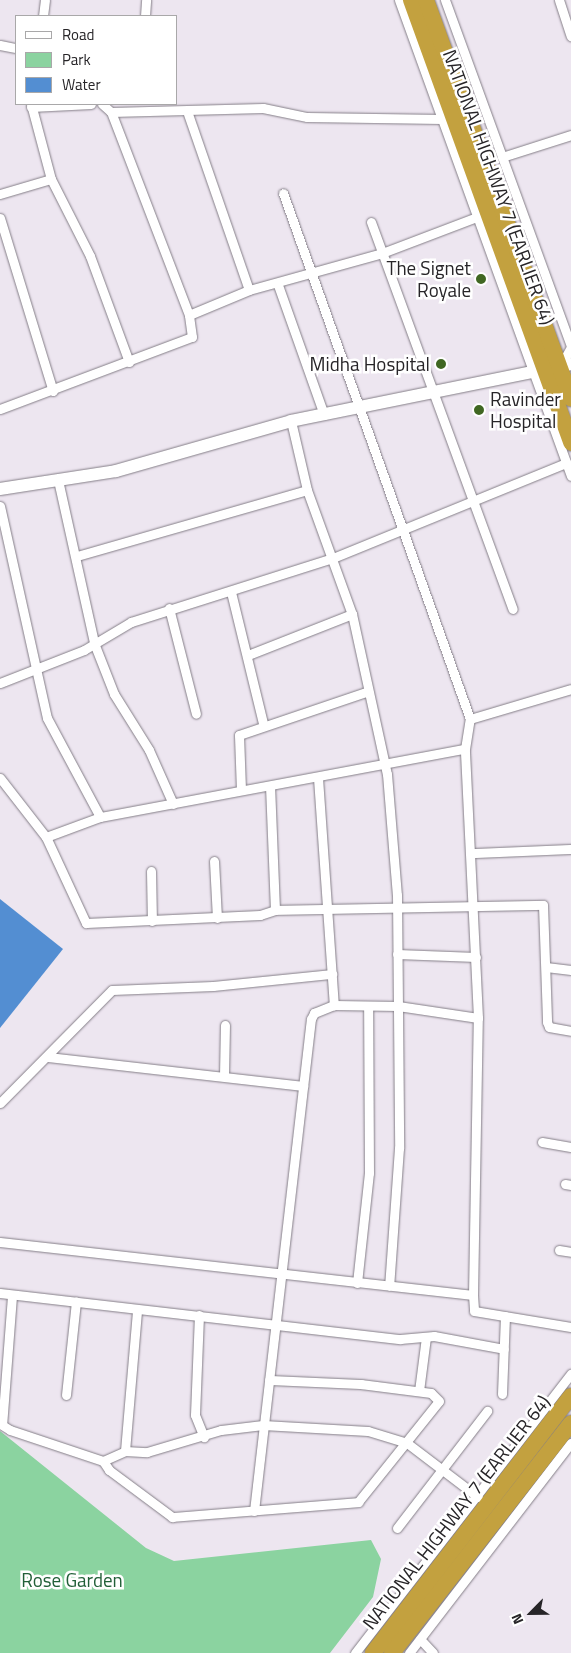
<!DOCTYPE html>
<style>
body{margin:0}
#map{position:relative;width:571px;height:1653px;overflow:hidden;background:#ede6f0;font-family:"Titillium Web",sans-serif}
div>[style]{position:absolute}
.green>*{inset:0;background:#8bd3a0}
.water>*{inset:0;background:#538ed2}
.roads{filter:drop-shadow(0 0 1px #847e87) drop-shadow(0 0 1px #847e87)}
.street>*{height:9px;margin:-4.5px;padding:0 4.5px;transform-origin:4.5px;border-radius:4.5px;background:#fff}
.secondary>*{height:12px;margin:-6px;padding:0 6px;transform-origin:6px;border-radius:6px;background:#fff}
.highway>*{height:16px;margin:-8px;padding:0 8px;transform-origin:8px;border-radius:8px;background:#c3a13f}
.dots>*{width:14px;height:14px;translate:-50% -50%;box-sizing:border-box;border:2px solid #fff;border-radius:50%}
span{translate:-50% -50%;white-space:nowrap;text-align:center;line-height:1.15;-webkit-text-stroke:5px #fff;paint-order:stroke}
.street-label{font-size:19px;color:#272528}
.poi-label{font-size:19px;color:#272528}
.right{translate:-100% -50%;text-align:right}
.left{translate:0 -50%;text-align:left}
.park-label{font-size:19px;color:#215f38}
.legend{position:absolute;left:15px;top:15px;width:162px;height:90px;box-sizing:border-box;background:#fff;border:1px solid #a9a8a9;margin:0;padding:6px 9px;list-style:none;font-size:15px;color:#272528}
.legend li{display:flex;align-items:center;gap:10px;height:25px}
.legend b{width:25px;border:1px solid #a9a8a9}
.north{position:absolute;left:506px;top:1588px;width:50px;height:50px;-webkit-text-stroke:4px #fff;paint-order:stroke;rotate:247deg;font-size:14px;font-weight:700;line-height:20px;text-align:center;color:#272528}
.north::after{content:'';display:block;margin:auto;width:18px;height:22px;background:#272528;clip-path:polygon(50% 0,100% 100%,50% 72%,0 100%)}
</style>
<div id="map">
<div class="green">
<i style="clip-path:polygon(0 1431px,146px 1548px,174px 1561px,371px 1540px,381px 1559px,373px 1597px,330px 1653px,0 1653px)"></i>
</div>
<div class="water">
<i style="clip-path:polygon(0 899px,63px 949px,0 1028px)"></i>
</div>
<div class="roads">
<div class="street">
<i style="left:399px;top:0;width:506px;rotate:70.13deg"></i>
<i style="left:445px;top:0;width:369px;rotate:70deg"></i>
<i style="left:571px;top:347px;width:23px;rotate:119deg"></i>
<i style="left:559px;top:0;width:38px;rotate:72deg"></i>
<i style="left:43px;top:16px;width:16px;rotate:-83deg"></i>
<i style="left:145px;top:16px;width:16px;rotate:-86deg"></i>
<i style="left:0;top:45px;width:16px;rotate:11deg"></i>
<i style="left:31px;top:104px;width:78px;rotate:75.1deg"></i>
<i style="left:51px;top:179px;width:86px;rotate:63.1deg"></i>
<i style="left:90px;top:256px;width:113px;rotate:69.8deg"></i>
<i style="left:31px;top:107px;width:60px;rotate:-2.9deg"></i>
<i style="left:187px;top:111px;width:189px;rotate:70.9deg"></i>
<i style="left:111px;top:112px;width:152px;rotate:-1.5deg"></i>
<i style="left:263px;top:108px;width:45px;rotate:11.6deg"></i>
<i style="left:307px;top:117px;width:135px;rotate:0.8deg"></i>
<i style="left:502px;top:157px;width:72px;rotate:-17.7deg"></i>
<i style="left:0;top:194px;width:53px;rotate:-16.4deg"></i>
<i style="left:0;top:218px;width:181px;rotate:73deg"></i>
<i style="left:371px;top:222px;width:412px;rotate:69.9deg"></i>
<i style="left:278px;top:285px;width:138px;rotate:70.5deg"></i>
<i style="left:189px;top:315px;width:65px;rotate:-22.6deg"></i>
<i style="left:249px;top:290px;width:138px;rotate:-15.5deg"></i>
<i style="left:382px;top:253px;width:107px;rotate:-20.8deg"></i>
<i style="left:0;top:409px;width:205px;rotate:-20.6deg"></i>
<i style="left:192px;top:337px;width:22px;rotate:-98deg"></i>
<i style="left:189px;top:315px;width:217px;rotate:-111deg"></i>
<i style="left:111px;top:112px;width:12px;rotate:-138deg"></i>
<i style="left:291px;top:421px;width:71px;rotate:76.9deg"></i>
<i style="left:307px;top:490px;width:132px;rotate:70.1deg"></i>
<i style="left:352px;top:614px;width:164px;rotate:77.7deg"></i>
<i style="left:387px;top:774px;width:121px;rotate:85.3deg"></i>
<i style="left:397px;top:895px;width:253px;rotate:89.5deg"></i>
<i style="left:399px;top:1148px;width:138px;rotate:94.1deg"></i>
<i style="left:58px;top:480px;width:167px;rotate:77.5deg"></i>
<i style="left:94px;top:643px;width:55px;rotate:68.6deg"></i>
<i style="left:114px;top:694px;width:66px;rotate:58deg"></i>
<i style="left:149px;top:750px;width:59px;rotate:66deg"></i>
<i style="left:0;top:506px;width:217px;rotate:77.5deg"></i>
<i style="left:47px;top:718px;width:112px;rotate:61.8deg"></i>
<i style="left:77px;top:556px;width:239px;rotate:-16deg"></i>
<i style="left:231px;top:592px;width:135px;rotate:76.3deg"></i>
<i style="left:169px;top:608px;width:109px;rotate:75.7deg"></i>
<i style="left:248px;top:655px;width:112px;rotate:-21.5deg"></i>
<i style="left:0;top:683px;width:90px;rotate:-21.4deg"></i>
<i style="left:84px;top:650px;width:55px;rotate:-30.8deg"></i>
<i style="left:131px;top:622px;width:212px;rotate:-17.6deg"></i>
<i style="left:333px;top:558px;width:252px;rotate:-22.2deg"></i>
<i style="left:470px;top:719px;width:105px;rotate:-16.5deg"></i>
<i style="left:0;top:778px;width:75px;rotate:52.1deg"></i>
<i style="left:46px;top:837px;width:95px;rotate:65.1deg"></i>
<i style="left:86px;top:923px;width:174px;rotate:-2.6deg"></i>
<i style="left:260px;top:915px;width:16px;rotate:-18deg"></i>
<i style="left:275px;top:910px;width:124px;rotate:-92.3deg"></i>
<i style="left:318px;top:778px;width:228px;rotate:86deg"></i>
<i style="left:241px;top:790px;width:55px;rotate:-92.1deg"></i>
<i style="left:239px;top:735px;width:134px;rotate:-18.7deg"></i>
<i style="left:46px;top:837px;width:58px;rotate:-20.3deg"></i>
<i style="left:100px;top:817px;width:371px;rotate:-10.6deg"></i>
<i style="left:474px;top:853px;width:97px;rotate:-2.4deg"></i>
<i style="left:214px;top:861px;width:57px;rotate:87deg"></i>
<i style="left:151px;top:871px;width:50px;rotate:88.9deg"></i>
<i style="left:275px;top:910px;width:268px;rotate:-1.1deg"></i>
<i style="left:543px;top:905px;width:117px;rotate:88deg"></i>
<i style="left:547px;top:1022px;width:5px;rotate:68deg"></i>
<i style="left:549px;top:1027px;width:22px;rotate:10deg"></i>
<i style="left:397px;top:954px;width:79px;rotate:2.2deg"></i>
<i style="left:546px;top:967px;width:25px;rotate:7deg"></i>
<i style="left:48px;top:1057px;width:257px;rotate:6.5deg"></i>
<i style="left:224px;top:1076px;width:51px;rotate:-88.9deg"></i>
<i style="left:0;top:1103px;width:159px;rotate:-45.3deg"></i>
<i style="left:112px;top:990px;width:101px;rotate:-2.3deg"></i>
<i style="left:213px;top:986px;width:120px;rotate:-5.8deg"></i>
<i style="left:542px;top:1142px;width:29px;rotate:10deg"></i>
<i style="left:565px;top:1184px;width:6px;rotate:9deg"></i>
<i style="left:0;top:1242px;width:476px;rotate:6.4deg"></i>
<i style="left:473px;top:1295px;width:277px;rotate:-89deg"></i>
<i style="left:478px;top:1018px;width:269px;rotate:-92.8deg"></i>
<i style="left:465px;top:749px;width:30px;rotate:-81deg"></i>
<i style="left:470px;top:719px;width:558px;rotate:-109.57deg"></i>
<i style="left:559px;top:1250px;width:12px;rotate:9deg"></i>
<i style="left:357px;top:1283px;width:111px;rotate:-83.8deg"></i>
<i style="left:369px;top:1173px;width:167px;rotate:-90.3deg"></i>
<i style="left:0;top:1293px;width:403px;rotate:6.6deg"></i>
<i style="left:400px;top:1339px;width:34px;rotate:-5deg"></i>
<i style="left:434px;top:1336px;width:71px;rotate:10.5deg"></i>
<i style="left:473px;top:1295px;width:16px;rotate:86deg"></i>
<i style="left:474px;top:1311px;width:98px;rotate:9.4deg"></i>
<i style="left:12px;top:1296px;width:129px;rotate:94.4deg"></i>
<i style="left:2px;top:1425px;width:9px;rotate:32deg"></i>
<i style="left:10px;top:1430px;width:98px;rotate:18.4deg"></i>
<i style="left:103px;top:1461px;width:24px;rotate:-24deg"></i>
<i style="left:125px;top:1451px;width:22px;rotate:3deg"></i>
<i style="left:147px;top:1452px;width:77px;rotate:-16.6deg"></i>
<i style="left:221px;top:1430px;width:42px;rotate:-6.8deg"></i>
<i style="left:263px;top:1425px;width:105px;rotate:3.3deg"></i>
<i style="left:368px;top:1431px;width:41px;rotate:17.1deg"></i>
<i style="left:407px;top:1443px;width:89px;rotate:37.3deg"></i>
<i style="left:199px;top:1315px;width:100px;rotate:92.3deg"></i>
<i style="left:195px;top:1415px;width:24px;rotate:68deg"></i>
<i style="left:419px;top:1391px;width:54px;rotate:-82.6deg"></i>
<i style="left:502px;top:1394px;width:78px;rotate:-87.8deg"></i>
<i style="left:66px;top:1395px;width:94px;rotate:-83.9deg"></i>
<i style="left:125px;top:1451px;width:142px;rotate:-85.1deg"></i>
<i style="left:103px;top:1461px;width:11px;rotate:56deg"></i>
<i style="left:109px;top:1470px;width:79px;rotate:36.7deg"></i>
<i style="left:172px;top:1517px;width:187px;rotate:-4.6deg"></i>
<i style="left:358px;top:1502px;width:129px;rotate:-51.3deg"></i>
<i style="left:439px;top:1401px;width:11px;rotate:-135deg"></i>
<i style="left:431px;top:1393px;width:71px;rotate:-172.7deg"></i>
<i style="left:361px;top:1384px;width:92px;rotate:-177.5deg"></i>
<i style="left:254px;top:1511px;width:495px;rotate:-83.4deg"></i>
<i style="left:311px;top:1019px;width:7px;rotate:-63deg"></i>
<i style="left:314px;top:1013px;width:22px;rotate:-22deg"></i>
<i style="left:334px;top:1005px;width:64px;rotate:0.9deg"></i>
<i style="left:398px;top:1006px;width:81px;rotate:8.5deg"></i>
<i style="left:397px;top:1528px;width:148px;rotate:-52.4deg"></i>
<i style="left:420px;top:1639px;width:19px;rotate:47deg"></i>
<i style="left:355px;top:1653px;width:353px;rotate:-52.3deg"></i>
<i style="left:409px;top:1653px;width:265px;rotate:-52.4deg"></i>
</div>
<div class="secondary">
<i style="left:0;top:489px;width:117px;rotate:-8.8deg"></i>
<i style="left:116px;top:471px;width:182px;rotate:-15.9deg"></i>
<i style="left:291px;top:421px;width:286px;rotate:-11.5deg"></i>
</div>
<div class="highway">
<i style="left:411px;top:0;width:471px;rotate:70.1deg"></i>
<i style="left:426px;top:0;width:424px;rotate:70deg"></i>
<i style="left:373px;top:1653px;width:324px;rotate:-52.4deg"></i>
<i style="left:392px;top:1653px;width:291px;rotate:-52.1deg"></i>
</div>
</div>
<div class="dots">
<i style="left:481px;top:279px;background:#406722"></i>
<i style="left:441px;top:364px;background:#406722"></i>
<i style="left:479px;top:410px;background:#406722"></i>
</div>
<div class="street-label">
<span style="left:499px;top:187px;rotate:70deg">NATIONAL HIGHWAY 7 (EARLIER 64)</span>
<span style="left:456px;top:1512px;rotate:-52deg">NATIONAL HIGHWAY 7 (EARLIER 64)</span>
</div>
<div class="poi-label">
<span class="right" style="left:471px;top:279px">The Signet<br>Royale</span>
<span class="right" style="left:430px;top:364px">Midha Hospital</span>
<span class="left" style="left:490px;top:410px">Ravinder<br>Hospital</span>
</div>
<div class="park-label">
<span style="left:72px;top:1580px">Rose Garden</span>
</div>
<ul class="legend">
<li><b style="height:6px;background:#fff"></b>Road</li>
<li><b style="height:14px;background:#8bd3a0"></b>Park</li>
<li><b style="height:14px;background:#538ed2"></b>Water</li>
</ul>
<div class="north">N</div>
</div>
